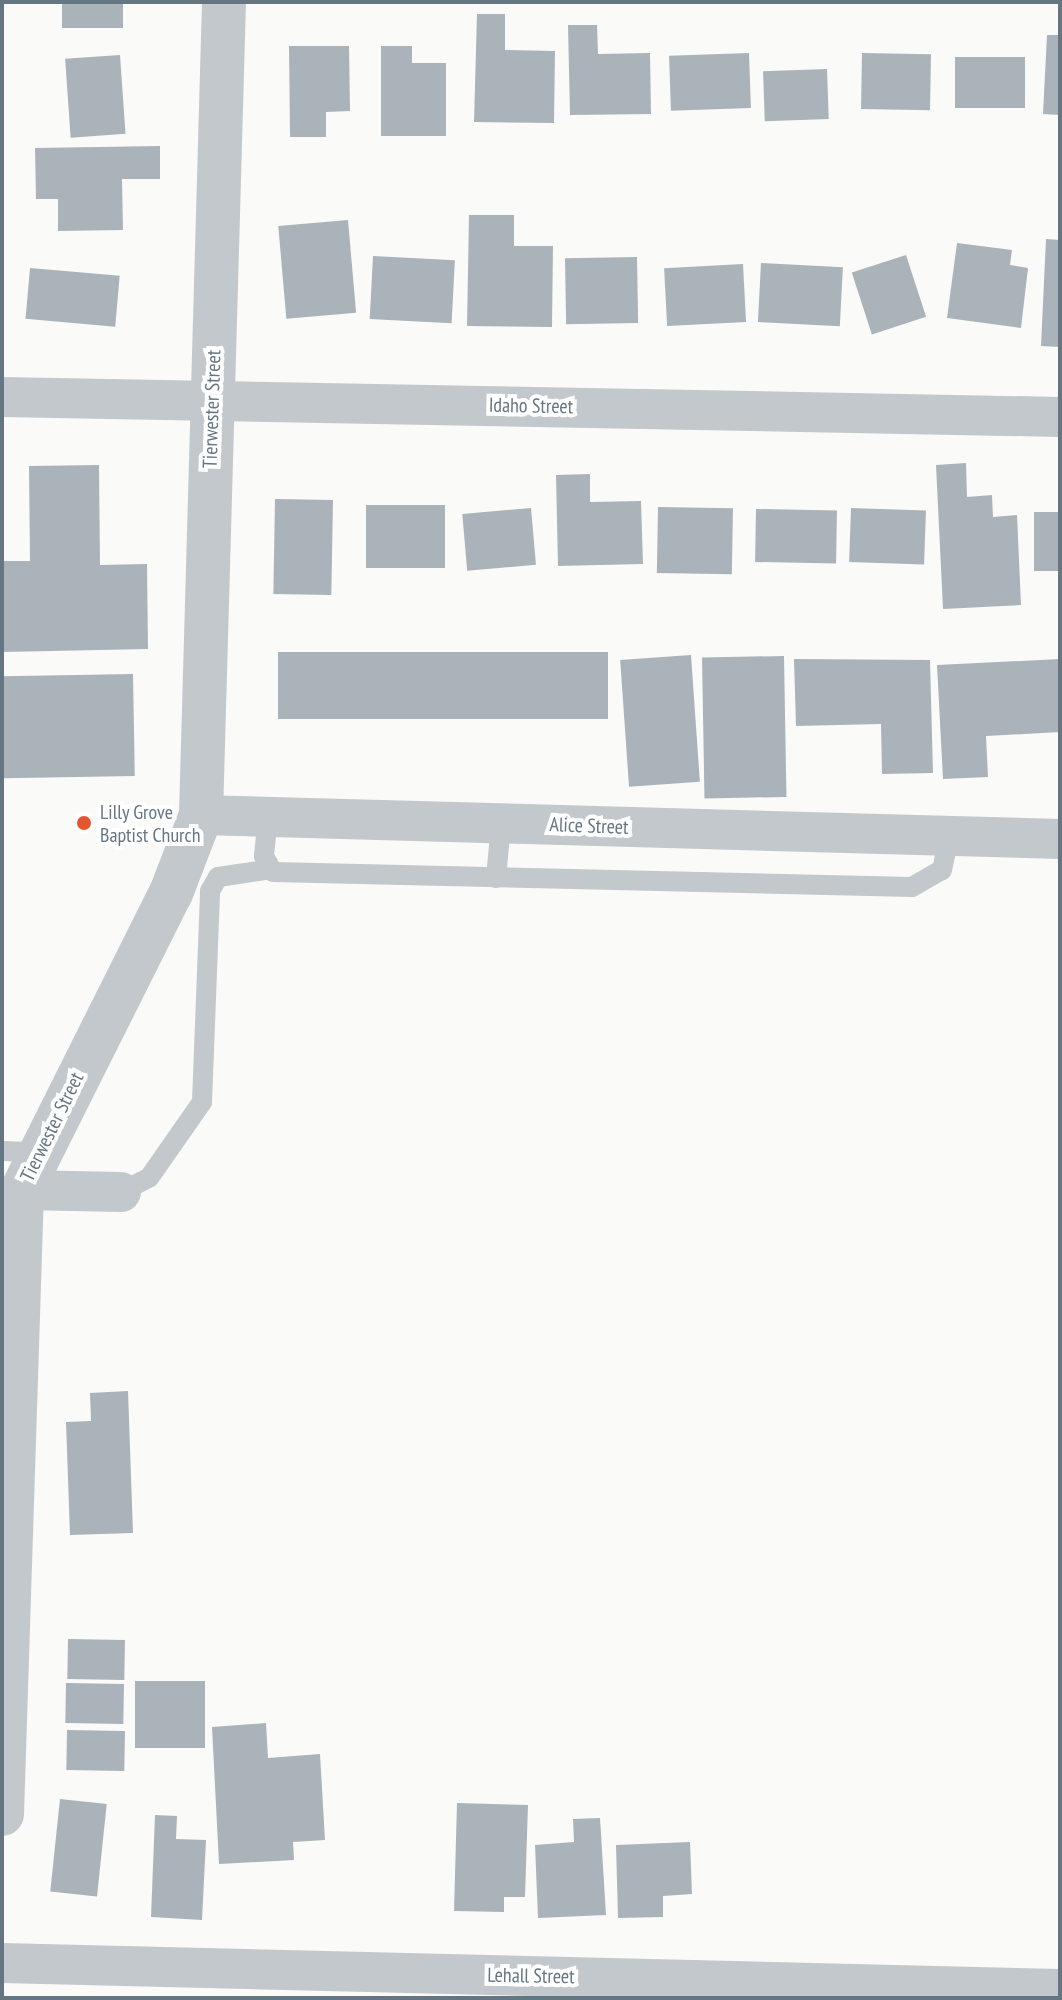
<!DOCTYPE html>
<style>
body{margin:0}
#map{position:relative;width:1062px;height:2000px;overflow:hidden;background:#fafaf8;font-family:"PT Sans Narrow",sans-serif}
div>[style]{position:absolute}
.building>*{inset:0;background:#aab3b9;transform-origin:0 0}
.service>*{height:20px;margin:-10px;padding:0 10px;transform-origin:10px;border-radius:10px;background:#c3c8cc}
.minor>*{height:40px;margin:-20px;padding:0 20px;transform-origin:20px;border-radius:20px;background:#c3c8cc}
.tertiary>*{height:44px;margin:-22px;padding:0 22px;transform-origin:22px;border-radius:22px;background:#c3c8cc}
.dots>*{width:22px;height:22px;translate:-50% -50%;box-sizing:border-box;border:4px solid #fff;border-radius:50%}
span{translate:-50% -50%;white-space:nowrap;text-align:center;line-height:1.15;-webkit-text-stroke:8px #fff;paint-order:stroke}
.street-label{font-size:20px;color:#657683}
.poi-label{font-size:20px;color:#657683}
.left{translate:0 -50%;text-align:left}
.frame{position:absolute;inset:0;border:4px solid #657683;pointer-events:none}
</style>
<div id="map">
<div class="building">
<i style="left:62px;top:2px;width:61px;height:26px"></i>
<i style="clip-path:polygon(477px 14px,505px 14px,505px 50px,555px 51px,554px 123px,474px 122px)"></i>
<i style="clip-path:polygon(568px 25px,597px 25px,598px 54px,650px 53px,651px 114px,570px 115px)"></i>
<i style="clip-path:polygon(1047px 35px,1060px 35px,1060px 115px,1043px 114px)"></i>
<i style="clip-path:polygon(289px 46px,349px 46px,350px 111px,326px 112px,326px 137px,290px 137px)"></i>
<i style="clip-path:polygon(381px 46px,412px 46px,412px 63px,446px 63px,446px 136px,381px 136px)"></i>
<i style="left:749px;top:53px;width:55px;height:80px;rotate:88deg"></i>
<i style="left:862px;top:53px;width:69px;height:56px;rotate:1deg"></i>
<i style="left:120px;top:55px;width:79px;height:55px;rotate:86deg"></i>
<i style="left:955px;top:57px;width:70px;height:51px"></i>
<i style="left:827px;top:69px;width:50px;height:64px;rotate:88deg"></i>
<i style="clip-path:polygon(160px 146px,160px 179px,122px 179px,123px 230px,58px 231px,58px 199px,36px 199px,35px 148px)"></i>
<i style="clip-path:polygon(469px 215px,514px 215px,514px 246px,553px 246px,552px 327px,467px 326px)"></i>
<i style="left:348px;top:220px;width:93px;height:70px;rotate:85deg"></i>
<i style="clip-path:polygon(1046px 239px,1060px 240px,1060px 347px,1041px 346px)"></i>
<i style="clip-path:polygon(957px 243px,1012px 250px,1010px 265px,1028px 268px,1021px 328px,947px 318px)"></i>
<i style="left:906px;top:255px;width:65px;height:57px;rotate:72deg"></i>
<i style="left:373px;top:256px;width:82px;height:63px;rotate:3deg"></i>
<i style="left:637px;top:257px;width:66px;height:72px;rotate:89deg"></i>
<i style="left:761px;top:263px;width:82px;height:59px;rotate:3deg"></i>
<i style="left:743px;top:264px;width:58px;height:79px;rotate:87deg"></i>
<i style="left:30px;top:268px;width:90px;height:51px;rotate:5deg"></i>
<i style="clip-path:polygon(966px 463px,967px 497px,992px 495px,993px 517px,1017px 515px,1021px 605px,943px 609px,936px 465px)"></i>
<i style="clip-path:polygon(99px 465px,100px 565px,147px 564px,148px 649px,2px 652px,2px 561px,30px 561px,29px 466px)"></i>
<i style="clip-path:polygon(590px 474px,590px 502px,641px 501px,643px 564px,558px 566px,556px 475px)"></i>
<i style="left:275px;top:499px;width:58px;height:95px;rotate:1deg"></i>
<i style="left:445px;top:505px;width:63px;height:79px;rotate:90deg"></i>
<i style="left:658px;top:507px;width:75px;height:66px;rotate:1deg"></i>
<i style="left:531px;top:508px;width:57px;height:69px;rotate:85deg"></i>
<i style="left:851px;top:508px;width:75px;height:54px;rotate:2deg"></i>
<i style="left:756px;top:509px;width:81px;height:53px;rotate:1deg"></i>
<i style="left:1034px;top:512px;width:26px;height:59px"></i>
<i style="left:608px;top:652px;width:67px;height:330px;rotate:90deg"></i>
<i style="left:691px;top:655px;width:127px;height:71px;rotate:86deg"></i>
<i style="left:784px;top:656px;width:141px;height:82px;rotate:89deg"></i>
<i style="clip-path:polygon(794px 659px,930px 660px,933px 773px,882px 774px,881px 724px,796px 726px)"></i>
<i style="clip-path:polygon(1060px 659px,1060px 732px,986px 736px,988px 777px,943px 779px,937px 665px)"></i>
<i style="left:133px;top:674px;width:102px;height:131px;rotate:89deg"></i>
<i style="clip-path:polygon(128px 1391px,133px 1533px,70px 1535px,66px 1422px,91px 1421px,90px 1393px)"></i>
<i style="left:68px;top:1639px;width:57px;height:40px;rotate:1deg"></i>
<i style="left:135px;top:1681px;width:70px;height:67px"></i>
<i style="left:66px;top:1683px;width:58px;height:40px;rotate:1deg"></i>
<i style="clip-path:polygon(266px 1723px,268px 1758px,320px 1754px,325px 1840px,293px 1842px,294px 1860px,219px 1864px,212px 1727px)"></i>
<i style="left:67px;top:1730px;width:58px;height:40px;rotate:1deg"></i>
<i style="left:60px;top:1799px;width:47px;height:93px;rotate:6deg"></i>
<i style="clip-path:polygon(457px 1803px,528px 1805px,525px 1897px,504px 1897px,504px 1912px,454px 1911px)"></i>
<i style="clip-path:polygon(155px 1815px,177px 1816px,176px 1839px,206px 1840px,202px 1920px,151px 1917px)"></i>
<i style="clip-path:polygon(600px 1818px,606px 1915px,538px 1918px,535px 1845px,574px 1842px,573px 1819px)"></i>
<i style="clip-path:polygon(690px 1842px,692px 1894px,663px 1896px,663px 1917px,618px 1918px,616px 1845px)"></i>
</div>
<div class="service">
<i style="left:268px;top:817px;width:39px;rotate:96deg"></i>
<i style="left:264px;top:856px;width:18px;rotate:61deg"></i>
<i style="left:273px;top:872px;width:639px;rotate:1.34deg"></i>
<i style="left:912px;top:887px;width:34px;rotate:-30deg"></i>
<i style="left:942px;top:870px;width:35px;rotate:-78deg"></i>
<i style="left:496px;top:878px;width:54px;rotate:-84.7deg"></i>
<i style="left:2px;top:1151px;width:36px;rotate:2deg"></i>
<i style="left:121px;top:1192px;width:31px;rotate:-27deg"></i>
<i style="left:149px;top:1178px;width:93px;rotate:-55.1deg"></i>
<i style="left:202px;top:1102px;width:211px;rotate:-87.8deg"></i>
<i style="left:210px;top:891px;width:16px;rotate:-60deg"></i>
<i style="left:218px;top:877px;width:49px;rotate:-8.3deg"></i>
</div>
<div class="minor">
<i style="left:2px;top:397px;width:1058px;rotate:1.08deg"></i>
<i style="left:201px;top:815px;width:859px;rotate:1.6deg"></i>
<i style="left:22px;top:1190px;width:99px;rotate:1.2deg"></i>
<i style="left:2px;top:1963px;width:1058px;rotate:1.41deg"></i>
</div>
<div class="tertiary">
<i style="left:2px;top:1814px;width:624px;rotate:-88.16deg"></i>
<i style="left:22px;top:1190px;width:332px;rotate:-63.4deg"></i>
<i style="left:171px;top:893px;width:84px;rotate:-69deg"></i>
<i style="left:201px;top:815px;width:813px;rotate:-88.38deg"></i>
</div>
<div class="dots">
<i style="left:84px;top:823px;background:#e4572e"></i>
</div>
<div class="street-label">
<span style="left:531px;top:406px;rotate:1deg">Idaho Street</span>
<span style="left:212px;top:409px;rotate:-88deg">Tierwester Street</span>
<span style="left:589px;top:826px;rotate:2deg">Alice Street</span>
<span style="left:52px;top:1127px;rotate:-64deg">Tierwester Street</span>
<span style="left:531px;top:1976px;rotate:1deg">Lehall Street</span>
</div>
<div class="poi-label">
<span class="left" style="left:100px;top:824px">Lilly Grove<br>Baptist Church</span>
</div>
<div class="frame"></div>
</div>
